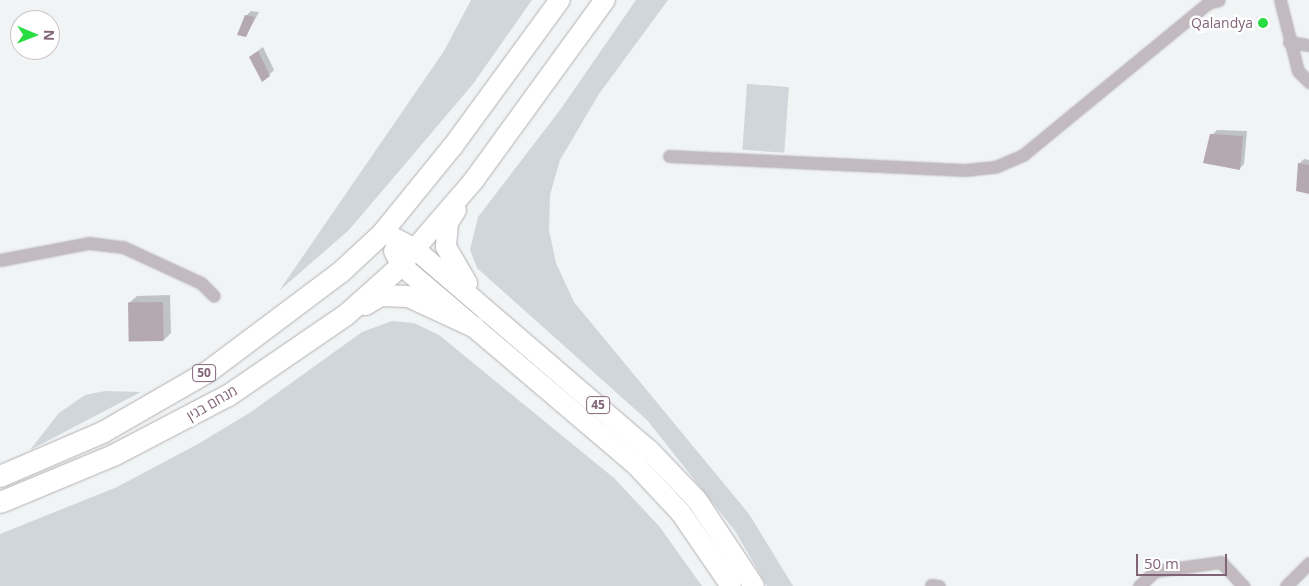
<!DOCTYPE html>
<meta charset="utf-8">
<style>
body{margin:0}
#map{position:relative;width:1309px;height:586px;overflow:hidden;background:#f0f4f4;font-family:"Open Sans",Heebo,sans-serif}
div>[style]{position:absolute}
.green>*{inset:0;background:#d1d6db;transform-origin:0 0}
.shadow>*{inset:0;background:#0003}
.building>*{inset:0;background:#b4a8b1;transform-origin:0 0}
.roads{filter:drop-shadow(0 0 1px #b5aeb3) drop-shadow(0 0 1px #b5aeb3)}
.minor>*{height:11px;margin:-5.5px;padding:0 5.5px;transform-origin:5.5px;border-radius:5.5px;background:#c2babf}
.trunk>*{height:20px;margin:-10px;padding:0 10px;transform-origin:10px;border-radius:10px;background:#fff}
.motorway>*{height:21px;margin:-10.5px;padding:0 10.5px;transform-origin:10.5px;border-radius:10.5px;background:#fff}
.dots>*{width:14px;height:14px;translate:-50% -50%;box-sizing:border-box;border:2px solid #fff;border-radius:50%}
span{translate:-50% -50%;white-space:nowrap;text-align:center;line-height:1.15;-webkit-text-stroke:5px #fff;paint-order:stroke}
.shield-label span{padding:1px 4px;background:#fff;border:1px solid;border-radius:4px;-webkit-text-stroke-width:0}
.shield-label{font-size:12px;color:#806476;font-weight:700}
.poi-label{font-size:14px;color:#806476}
.right{translate:-100% -50%;text-align:right}
.street-label{font-size:14px;color:#806476}
.north{position:absolute;left:10px;top:10px;width:50px;height:50px;box-sizing:border-box;background:#fff;border:1px solid #ccc1c8;border-radius:50%;rotate:91deg;font-size:14px;font-weight:700;line-height:20px;text-align:center;color:#806476}
.north::after{content:'';display:block;margin:auto;width:18px;height:22px;background:#27dd41;clip-path:polygon(50% 0,100% 100%,50% 72%,0 100%)}
.scale{position:absolute;left:1136px;top:554px;width:91px;height:22px;box-sizing:border-box;border:2px solid #806476;border-top:0;padding-left:6px;font-size:15px;line-height:18px;white-space:nowrap;color:#806476;-webkit-text-stroke:4px #fff;paint-order:stroke}
</style>
<div id="map">
<div class="green">
<i style="clip-path:polygon(471px 0,532px 0,473px 84px,349px 230px,279px 291px,444px 51px)"></i>
<i style="clip-path:polygon(636px 0,668px 0,599px 94px,560px 160px,550px 195px,549px 230px,556px 263px,574px 302px,749px 514px,793px 586px,767px 586px,735px 531px,647px 420px,477px 268px,470px 250px,478px 217px,560px 110px)"></i>
<i style="left:747px;top:84px;width:42px;height:66px;rotate:4deg"></i>
<i style="clip-path:polygon(392px 321px,414px 323px,439px 335px,614px 478px,659px 526px,702px 586px,0 586px,0 534px,117px 487px,198px 444px,251px 412px,362px 332px)"></i>
<i style="clip-path:polygon(105px 391px,141px 392px,30px 450px,59px 413px,85px 395px)"></i>
</div>
<div class="shadow">
<i style="clip-path:polygon(251px 11px,259px 12px,246px 36px,246px 16px)"></i>
<i style="clip-path:polygon(263px 47px,274px 70px,269px 75px,250px 57px)"></i>
<i style="clip-path:polygon(1217px 130px,1247px 131px,1244px 164px,1239px 169px,1212px 135px)"></i>
<i style="clip-path:polygon(1304px 159px,1309px 160px,1309px 193px,1299px 164px)"></i>
<i style="clip-path:polygon(170px 295px,171px 333px,164px 340px,129px 303px,137px 296px)"></i>
</div>
<div class="building">
<i style="clip-path:polygon(245px 15px,255px 17px,246px 37px,237px 35px)"></i>
<i style="clip-path:polygon(258px 51px,270px 76px,262px 82px,249px 57px)"></i>
<i style="clip-path:polygon(1210px 134px,1243px 136px,1240px 170px,1203px 163px)"></i>
<i style="clip-path:polygon(1298px 163px,1309px 165px,1309px 194px,1296px 191px)"></i>
<i style="left:163px;top:302px;width:39px;height:35px;rotate:89deg"></i>
</div>
<div class="roads">
<div class="minor">
<i style="left:1280px;top:0;width:73px;rotate:75.8deg"></i>
<i style="left:1298px;top:71px;width:16px;rotate:45deg"></i>
<i style="left:1289px;top:42px;width:20px;rotate:9deg"></i>
<i style="left:669px;top:156px;width:296px;rotate:2.7deg"></i>
<i style="left:965px;top:170px;width:30px;rotate:-6deg"></i>
<i style="left:995px;top:167px;width:30px;rotate:-23deg"></i>
<i style="left:1023px;top:155px;width:239px;rotate:-39.4deg"></i>
<i style="left:1208px;top:3px;width:11px;rotate:-15deg"></i>
<i style="left:0;top:260px;width:91px;rotate:-10.8deg"></i>
<i style="left:89px;top:243px;width:34px;rotate:7deg"></i>
<i style="left:123px;top:247px;width:86px;rotate:24.8deg"></i>
<i style="left:201px;top:283px;width:18px;rotate:45deg"></i>
<i style="left:931px;top:585px;width:8px;rotate:7deg"></i>
<i style="left:1139px;top:586px;width:22px;rotate:-43deg"></i>
<i style="left:1155px;top:571px;width:67px;rotate:-7.8deg"></i>
<i style="left:1221px;top:562px;width:33px;rotate:47deg"></i>
<i style="left:1286px;top:586px;width:33px;rotate:-45deg"></i>
</div>
<div class="trunk">
<i style="left:456px;top:210px;width:15px;rotate:122deg"></i>
<i style="left:448px;top:223px;width:24px;rotate:95deg"></i>
<i style="left:446px;top:247px;width:42px;rotate:59.7deg"></i>
<i style="left:383px;top:232px;width:36px;rotate:28deg"></i>
<i style="left:415px;top:249px;width:308px;rotate:40.7deg"></i>
<i style="left:649px;top:450px;width:69px;rotate:46.2deg"></i>
<i style="left:697px;top:500px;width:103px;rotate:56.5deg"></i>
<i style="left:383px;top:232px;width:111px;rotate:-50.9deg"></i>
<i style="left:453px;top:146px;width:181px;rotate:-53.8deg"></i>
<i style="left:394px;top:251px;width:16px;rotate:63deg"></i>
<i style="left:401px;top:265px;width:307px;rotate:40.4deg"></i>
<i style="left:635px;top:464px;width:67px;rotate:46.8deg"></i>
<i style="left:681px;top:513px;width:88px;rotate:55.6deg"></i>
<i style="left:407px;top:258px;width:103px;rotate:-49.3deg"></i>
<i style="left:474px;top:180px;width:223px;rotate:-54deg"></i>
</div>
<div class="motorway">
<i style="left:365px;top:304px;width:17px;rotate:-31deg"></i>
<i style="left:380px;top:295px;width:28px;rotate:2deg"></i>
<i style="left:408px;top:296px;width:72px;rotate:24.8deg"></i>
<i style="left:0;top:476px;width:111px;rotate:-23.3deg"></i>
<i style="left:102px;top:432px;width:122px;rotate:-29.9deg"></i>
<i style="left:208px;top:371px;width:165px;rotate:-36.9deg"></i>
<i style="left:340px;top:272px;width:59px;rotate:-42.9deg"></i>
<i style="left:0;top:502px;width:122px;rotate:-22.6deg"></i>
<i style="left:113px;top:455px;width:130px;rotate:-27.6deg"></i>
<i style="left:228px;top:395px;width:142px;rotate:-34.4deg"></i>
<i style="left:345px;top:315px;width:75px;rotate:-41.8deg"></i>
</div>
</div>
<div class="dots">
<i style="left:1263px;top:23px;background:#27dd41"></i>
</div>
<div class="shield-label">
<span style="left:204px;top:373px">50</span>
<span style="left:598px;top:405px">45</span>
</div>
<div class="poi-label">
<span class="right" style="left:1253px;top:23px">Qalandya</span>
</div>
<div class="street-label">
<span style="left:212px;top:403px;rotate:-30deg">מנחם בגין</span>
</div>
<div class="north">N</div>
<div class="scale">50 m</div>
</div>
